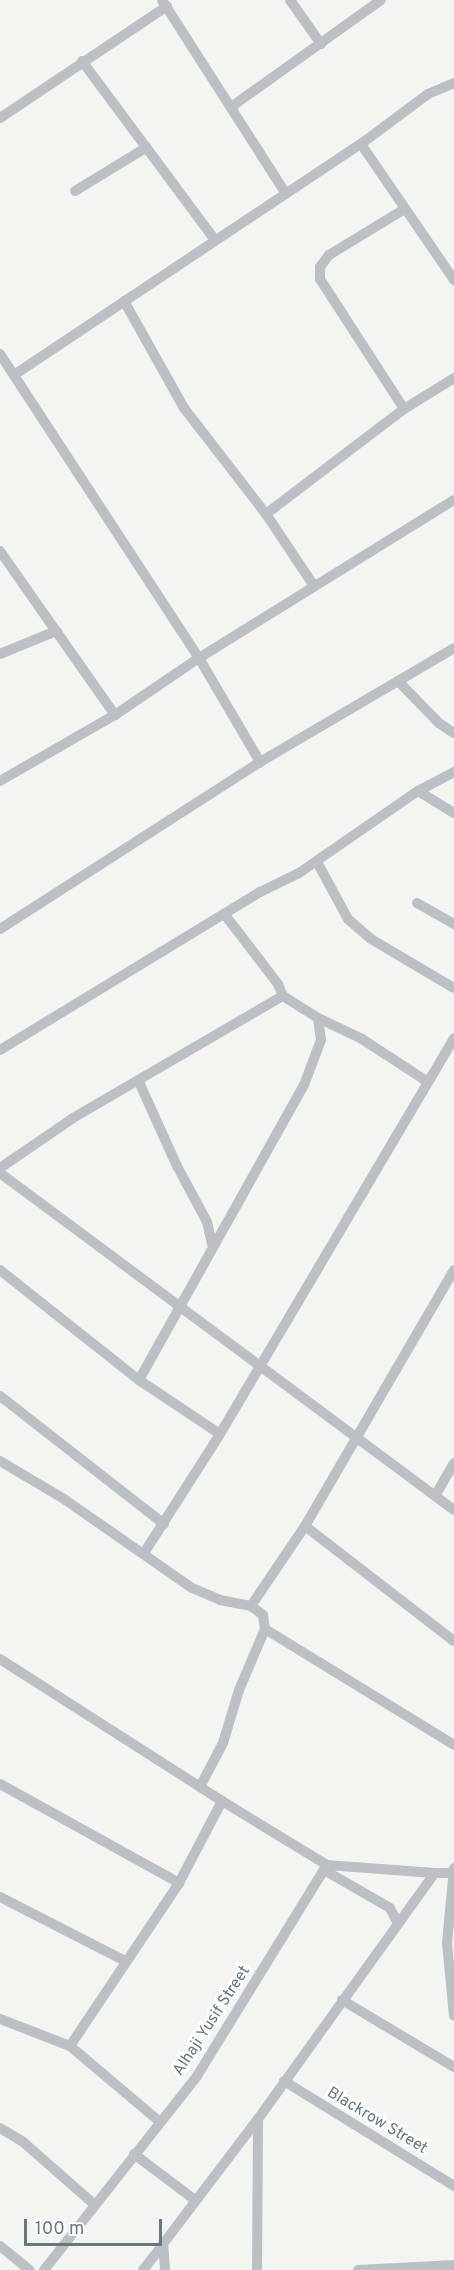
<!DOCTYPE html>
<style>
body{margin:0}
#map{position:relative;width:454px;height:2270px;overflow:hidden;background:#f4f4f0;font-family:Overpass,sans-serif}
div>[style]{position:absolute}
.minor>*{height:10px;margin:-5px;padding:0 5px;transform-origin:5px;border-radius:5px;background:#bac0c3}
span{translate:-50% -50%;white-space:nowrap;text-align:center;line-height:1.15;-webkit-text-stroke:6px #fff;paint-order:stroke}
.street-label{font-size:16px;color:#647981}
.scale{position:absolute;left:24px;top:2219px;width:138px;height:27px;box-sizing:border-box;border:3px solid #647981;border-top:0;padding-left:8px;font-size:18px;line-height:21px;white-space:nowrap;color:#647981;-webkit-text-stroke:4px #fff;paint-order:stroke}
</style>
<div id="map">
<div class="minor">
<i style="left:162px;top:0;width:230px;rotate:57.4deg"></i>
<i style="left:290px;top:0;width:54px;rotate:54.8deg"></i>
<i style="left:82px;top:61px;width:223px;rotate:53.4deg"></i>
<i style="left:231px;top:107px;width:184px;rotate:-35.5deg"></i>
<i style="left:0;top:118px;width:201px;rotate:-33.8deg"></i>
<i style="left:361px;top:144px;width:165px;rotate:55.6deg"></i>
<i style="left:75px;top:191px;width:84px;rotate:-31.4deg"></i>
<i style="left:403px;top:210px;width:87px;rotate:148.7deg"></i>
<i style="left:329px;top:255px;width:15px;rotate:127deg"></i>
<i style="left:320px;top:267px;width:12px;rotate:90deg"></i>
<i style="left:320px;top:279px;width:155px;rotate:57.1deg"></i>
<i style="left:124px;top:301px;width:123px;rotate:60.7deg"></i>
<i style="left:184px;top:408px;width:134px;rotate:52.3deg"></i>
<i style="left:266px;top:514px;width:87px;rotate:56.3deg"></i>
<i style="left:0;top:354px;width:363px;rotate:56.8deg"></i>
<i style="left:199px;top:658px;width:121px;rotate:59.6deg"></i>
<i style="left:14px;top:375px;width:417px;rotate:-33.7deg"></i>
<i style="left:361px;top:144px;width:84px;rotate:-36.7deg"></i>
<i style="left:428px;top:94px;width:28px;rotate:-23deg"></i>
<i style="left:266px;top:514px;width:173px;rotate:-37.3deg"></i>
<i style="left:404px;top:409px;width:59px;rotate:-31.8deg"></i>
<i style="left:0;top:551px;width:98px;rotate:55deg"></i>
<i style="left:0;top:654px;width:61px;rotate:-22.3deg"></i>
<i style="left:56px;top:631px;width:103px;rotate:54.9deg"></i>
<i style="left:398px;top:681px;width:59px;rotate:45.7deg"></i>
<i style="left:439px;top:723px;width:18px;rotate:34deg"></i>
<i style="left:0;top:781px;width:133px;rotate:-29.9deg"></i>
<i style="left:115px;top:715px;width:102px;rotate:-34.2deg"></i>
<i style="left:199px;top:658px;width:300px;rotate:-31.8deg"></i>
<i style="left:418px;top:791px;width:42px;rotate:31.4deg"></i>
<i style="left:317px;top:862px;width:65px;rotate:61.5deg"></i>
<i style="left:348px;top:919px;width:30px;rotate:41deg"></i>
<i style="left:371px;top:939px;width:96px;rotate:30.6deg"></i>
<i style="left:417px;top:903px;width:43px;rotate:29.6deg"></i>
<i style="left:0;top:929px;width:309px;rotate:-32.7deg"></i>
<i style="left:260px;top:762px;width:225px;rotate:-30.4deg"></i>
<i style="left:318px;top:1018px;width:49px;rotate:25.5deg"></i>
<i style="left:362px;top:1039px;width:79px;rotate:33.1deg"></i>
<i style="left:0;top:1050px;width:304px;rotate:-31.3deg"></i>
<i style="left:260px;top:892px;width:43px;rotate:-26deg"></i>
<i style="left:299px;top:873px;width:145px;rotate:-34.6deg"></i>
<i style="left:418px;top:791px;width:41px;rotate:-27.8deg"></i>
<i style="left:139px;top:1082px;width:92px;rotate:65.7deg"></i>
<i style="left:177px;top:1166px;width:64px;rotate:61.8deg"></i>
<i style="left:207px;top:1222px;width:23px;rotate:77deg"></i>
<i style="left:0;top:1168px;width:88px;rotate:-34.4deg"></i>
<i style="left:73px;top:1118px;width:243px;rotate:-30.2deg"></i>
<i style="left:0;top:1173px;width:565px;rotate:36.59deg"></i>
<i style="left:0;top:1270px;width:177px;rotate:38.4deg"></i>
<i style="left:139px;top:1380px;width:97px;rotate:33.7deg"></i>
<i style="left:139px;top:1380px;width:338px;rotate:-60.8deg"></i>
<i style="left:304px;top:1085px;width:48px;rotate:-69.3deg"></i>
<i style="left:321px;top:1040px;width:22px;rotate:-98deg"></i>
<i style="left:318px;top:1018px;width:41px;rotate:-147.8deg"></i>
<i style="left:283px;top:996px;width:13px;rotate:-113deg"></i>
<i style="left:278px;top:984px;width:87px;rotate:-127.5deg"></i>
<i style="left:0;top:1396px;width:208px;rotate:38deg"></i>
<i style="left:0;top:1461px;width:74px;rotate:30.7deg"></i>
<i style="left:64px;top:1499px;width:156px;rotate:34.8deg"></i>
<i style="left:192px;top:1588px;width:30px;rotate:23deg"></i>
<i style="left:220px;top:1600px;width:32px;rotate:11deg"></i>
<i style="left:251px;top:1606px;width:15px;rotate:37deg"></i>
<i style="left:263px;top:1615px;width:14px;rotate:82deg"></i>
<i style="left:265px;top:1629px;width:222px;rotate:31.5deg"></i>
<i style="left:435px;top:1496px;width:38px;rotate:-60deg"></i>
<i style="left:305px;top:1526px;width:188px;rotate:37.7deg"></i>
<i style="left:144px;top:1553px;width:141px;rotate:-57.4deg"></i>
<i style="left:220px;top:1434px;width:460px;rotate:-59.4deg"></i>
<i style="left:251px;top:1606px;width:97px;rotate:-56deg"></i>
<i style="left:305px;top:1526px;width:296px;rotate:-59.8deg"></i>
<i style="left:0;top:1659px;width:264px;rotate:32.6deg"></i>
<i style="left:0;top:1784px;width:205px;rotate:28.9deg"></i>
<i style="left:200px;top:1787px;width:50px;rotate:-62.4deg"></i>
<i style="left:223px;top:1743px;width:55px;rotate:-73.2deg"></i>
<i style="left:239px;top:1690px;width:66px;rotate:-66.9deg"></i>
<i style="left:454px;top:1868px;width:75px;rotate:95.3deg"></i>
<i style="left:447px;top:1943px;width:73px;rotate:84.5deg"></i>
<i style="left:324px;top:1870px;width:76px;rotate:29.9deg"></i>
<i style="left:390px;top:1908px;width:18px;rotate:63deg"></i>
<i style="left:0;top:1897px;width:140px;rotate:27.1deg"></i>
<i style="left:342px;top:2000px;width:131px;rotate:30.9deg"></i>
<i style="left:0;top:2019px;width:75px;rotate:21.1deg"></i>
<i style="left:284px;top:2081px;width:200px;rotate:31.7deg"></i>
<i style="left:160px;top:2122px;width:118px;rotate:-139.8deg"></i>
<i style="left:70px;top:2046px;width:196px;rotate:-56.2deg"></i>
<i style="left:179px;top:1883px;width:93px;rotate:-62.3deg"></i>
<i style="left:222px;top:1801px;width:123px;rotate:31.4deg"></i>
<i style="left:0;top:2128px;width:26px;rotate:31deg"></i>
<i style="left:22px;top:2141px;width:97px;rotate:41.2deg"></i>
<i style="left:134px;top:2154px;width:76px;rotate:37deg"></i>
<i style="left:0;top:2246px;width:38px;rotate:39deg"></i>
<i style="left:44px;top:2270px;width:247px;rotate:-51.7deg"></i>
<i style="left:197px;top:2076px;width:248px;rotate:-58.4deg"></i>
<i style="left:327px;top:1865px;width:108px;rotate:4.2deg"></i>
<i style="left:143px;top:2270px;width:33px;rotate:-52deg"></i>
<i style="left:165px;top:2270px;width:26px;rotate:-94deg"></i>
<i style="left:163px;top:2244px;width:157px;rotate:-52.8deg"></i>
<i style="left:258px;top:2119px;width:303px;rotate:-54.3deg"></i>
<i style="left:435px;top:1873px;width:17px"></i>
<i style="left:257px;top:2270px;width:151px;rotate:-89.6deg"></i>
<i style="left:358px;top:2270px;width:96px;rotate:-3deg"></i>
</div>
<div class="street-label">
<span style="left:212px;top:2021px;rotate:-57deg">Alhaji Yusif Street</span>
<span style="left:377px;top:2121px;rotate:31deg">Blackrow Street</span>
</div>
<div class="scale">100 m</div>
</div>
